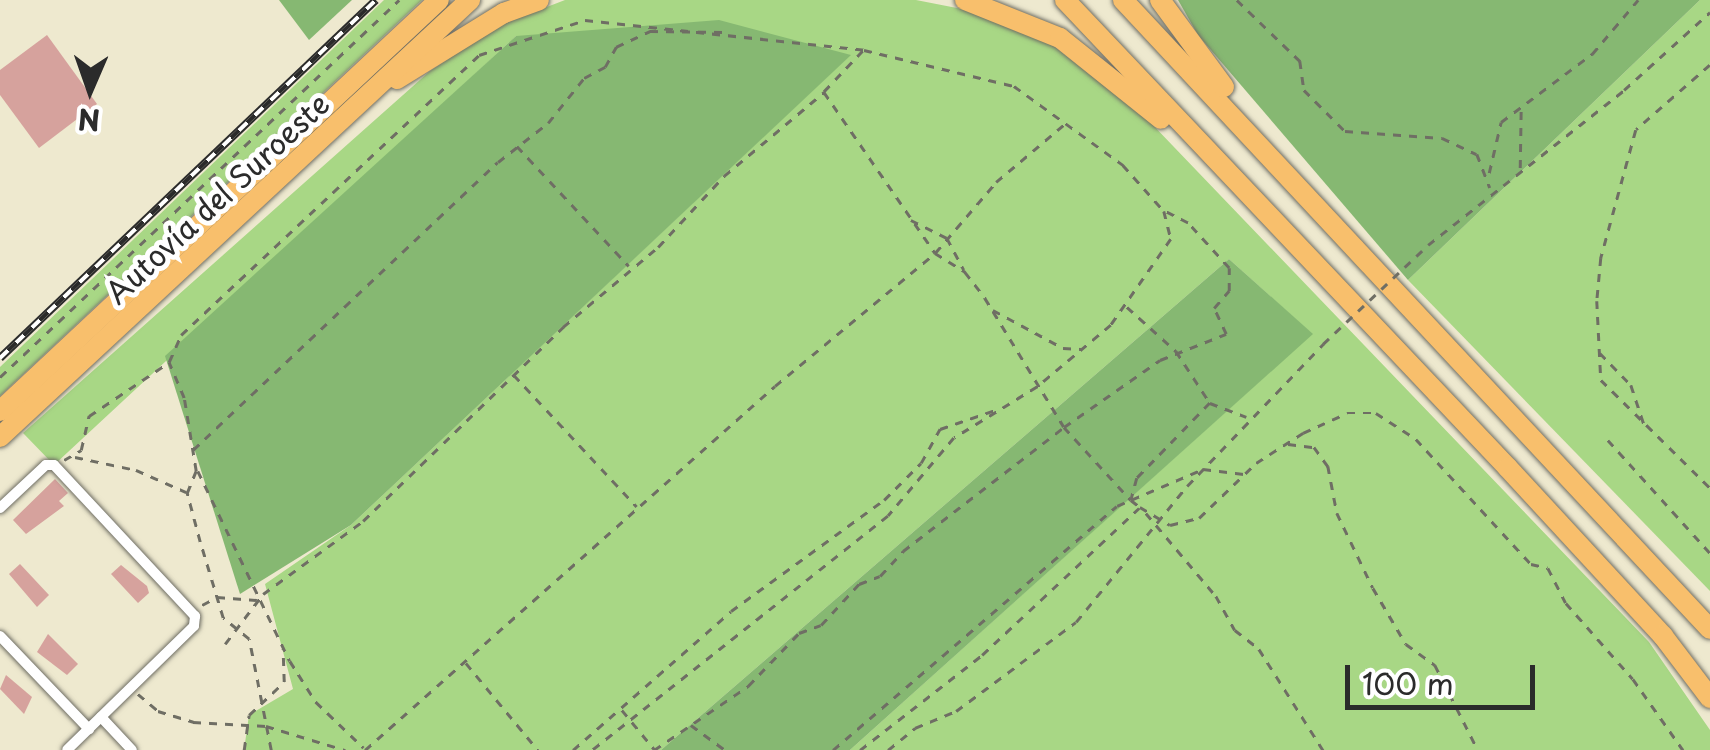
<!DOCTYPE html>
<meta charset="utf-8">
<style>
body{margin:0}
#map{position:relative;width:1710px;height:750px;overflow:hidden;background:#eee9cf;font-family:"Playpen Sans",sans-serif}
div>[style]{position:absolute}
.green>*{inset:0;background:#a8d785}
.forest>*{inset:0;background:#86b872}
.building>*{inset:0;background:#d6a29d}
.path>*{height:2.5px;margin-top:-1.25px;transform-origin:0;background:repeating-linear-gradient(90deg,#6f6e64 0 8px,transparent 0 16px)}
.roads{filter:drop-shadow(0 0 2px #6f6e64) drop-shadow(0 0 2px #6f6e64)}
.street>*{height:10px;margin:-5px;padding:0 5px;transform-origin:5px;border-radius:5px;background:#fff}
.highway>*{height:20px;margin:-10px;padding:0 10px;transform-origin:10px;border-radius:10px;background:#f8bf6c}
.rail>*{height:8px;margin-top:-4px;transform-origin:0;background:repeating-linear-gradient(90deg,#fff 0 11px,#2b2b2b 0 22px);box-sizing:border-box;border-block:2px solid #2b2b2b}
.path-bridge>*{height:2.5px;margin-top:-1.25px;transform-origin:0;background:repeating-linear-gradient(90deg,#6f6e64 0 8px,transparent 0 16px)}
span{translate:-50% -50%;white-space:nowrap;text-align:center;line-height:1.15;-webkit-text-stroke:10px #fff;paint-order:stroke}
.street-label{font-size:30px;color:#2b2b2b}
.north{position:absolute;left:40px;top:40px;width:100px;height:100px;-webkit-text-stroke:8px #fff;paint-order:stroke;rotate:182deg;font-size:28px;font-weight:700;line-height:40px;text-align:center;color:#2b2b2b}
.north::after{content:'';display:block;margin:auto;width:35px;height:45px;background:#2b2b2b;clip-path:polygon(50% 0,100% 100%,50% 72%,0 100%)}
.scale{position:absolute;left:1345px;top:665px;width:190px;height:45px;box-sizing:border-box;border:5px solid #2b2b2b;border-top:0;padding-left:12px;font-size:30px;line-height:35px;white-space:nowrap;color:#2b2b2b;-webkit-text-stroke:8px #fff;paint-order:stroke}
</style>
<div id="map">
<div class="green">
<i style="clip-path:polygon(384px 0,422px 0,0 396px,0 367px)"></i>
<i style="clip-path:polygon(565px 0,916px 0,967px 10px,1050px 43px,1150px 122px,1649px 642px,1710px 730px,1710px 750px,850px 750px,1312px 334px,1229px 259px,661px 750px,244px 750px,249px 715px,293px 689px,265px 584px,351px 525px,850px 55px,516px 36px,54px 465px,23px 433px,430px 71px,498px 26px)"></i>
<i style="clip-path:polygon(1700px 0,1710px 0,1710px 591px,1408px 280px)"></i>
</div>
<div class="forest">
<i style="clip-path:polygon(279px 0,352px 0,309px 40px)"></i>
<i style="clip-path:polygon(1178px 0,1700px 0,1408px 280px,1198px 35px)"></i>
<i style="clip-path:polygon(719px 20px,851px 55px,351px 525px,240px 594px,165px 356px,516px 36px)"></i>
<i style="clip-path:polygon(1229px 259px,1313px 334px,850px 750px,661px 750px)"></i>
</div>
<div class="building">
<i style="clip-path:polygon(47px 35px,97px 104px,39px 148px,0 95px,0 70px)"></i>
<i style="clip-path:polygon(55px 479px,68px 493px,59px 501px,64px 506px,26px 534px,13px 520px)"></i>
<i style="clip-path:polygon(20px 564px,49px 595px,37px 607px,9px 574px)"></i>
<i style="clip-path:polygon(121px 565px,147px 586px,149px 593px,138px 603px,111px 574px)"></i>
<i style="clip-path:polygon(48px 634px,78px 664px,67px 675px,37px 652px)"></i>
<i style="clip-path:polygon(6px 675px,32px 697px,24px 714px,0 689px)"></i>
</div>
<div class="path">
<i style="left:1237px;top:0;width:88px;rotate:44.1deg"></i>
<i style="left:1300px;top:61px;width:29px;rotate:82deg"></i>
<i style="left:1304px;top:90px;width:58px;rotate:45deg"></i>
<i style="left:1345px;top:131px;width:97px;rotate:4.1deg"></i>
<i style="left:1442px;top:138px;width:38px;rotate:25deg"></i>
<i style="left:1477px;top:154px;width:36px;rotate:69deg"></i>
<i style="left:863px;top:51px;width:57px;rotate:133.6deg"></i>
<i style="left:824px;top:92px;width:196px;rotate:55.4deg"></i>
<i style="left:935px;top:253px;width:36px;rotate:32deg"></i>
<i style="left:965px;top:272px;width:33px;rotate:52deg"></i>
<i style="left:985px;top:298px;width:151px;rotate:58.5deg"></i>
<i style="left:1064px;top:427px;width:99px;rotate:47.5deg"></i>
<i style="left:1710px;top:65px;width:98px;rotate:138.7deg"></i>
<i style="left:1636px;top:130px;width:133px;rotate:105.3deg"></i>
<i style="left:1601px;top:258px;width:43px;rotate:95.3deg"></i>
<i style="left:1597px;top:301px;width:79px;rotate:87.1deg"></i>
<i style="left:1601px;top:380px;width:153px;rotate:44.7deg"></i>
<i style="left:517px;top:146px;width:164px;rotate:47deg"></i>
<i style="left:1520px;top:168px;width:61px;rotate:-89.1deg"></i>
<i style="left:1489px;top:173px;width:52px;rotate:-76.8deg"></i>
<i style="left:1501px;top:122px;width:114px;rotate:-36.8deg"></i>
<i style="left:1592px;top:54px;width:71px;rotate:-49.6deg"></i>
<i style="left:911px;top:220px;width:40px;rotate:26.6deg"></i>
<i style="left:947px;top:238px;width:36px;rotate:62deg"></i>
<i style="left:1428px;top:245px;width:250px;rotate:-38.3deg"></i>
<i style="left:1624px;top:90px;width:116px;rotate:-42.2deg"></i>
<i style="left:1127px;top:307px;width:66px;rotate:41.9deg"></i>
<i style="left:1176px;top:351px;width:62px;rotate:56.8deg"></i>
<i style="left:1210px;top:403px;width:39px;rotate:21deg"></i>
<i style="left:993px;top:310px;width:80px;rotate:28.5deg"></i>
<i style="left:1063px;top:348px;width:18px;rotate:3deg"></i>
<i style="left:1600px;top:353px;width:45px;rotate:45.9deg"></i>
<i style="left:1631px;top:385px;width:41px;rotate:71.6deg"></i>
<i style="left:514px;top:375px;width:180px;rotate:47deg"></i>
<i style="left:0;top:377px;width:549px;rotate:-43.38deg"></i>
<i style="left:1210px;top:403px;width:105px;rotate:134.2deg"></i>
<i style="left:1137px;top:478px;width:23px;rotate:105deg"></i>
<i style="left:1131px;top:500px;width:11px;rotate:38deg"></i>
<i style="left:1140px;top:507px;width:35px;rotate:31deg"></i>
<i style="left:1170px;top:525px;width:30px;rotate:-14deg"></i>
<i style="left:1199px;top:518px;width:79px;rotate:-44deg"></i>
<i style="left:1256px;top:463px;width:56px;rotate:-32.6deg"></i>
<i style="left:1303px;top:433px;width:48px;rotate:-24.4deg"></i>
<i style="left:1347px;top:413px;width:29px"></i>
<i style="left:1376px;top:413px;width:48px;rotate:33deg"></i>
<i style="left:1416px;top:439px;width:170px;rotate:47.4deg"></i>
<i style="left:1531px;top:564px;width:17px;rotate:13deg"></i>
<i style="left:1548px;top:568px;width:39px;rotate:63deg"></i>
<i style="left:1566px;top:603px;width:101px;rotate:48.6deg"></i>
<i style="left:1633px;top:679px;width:87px;rotate:54.8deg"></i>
<i style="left:1608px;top:440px;width:152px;rotate:47.9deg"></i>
<i style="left:1288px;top:444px;width:26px;rotate:7deg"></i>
<i style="left:1314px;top:447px;width:24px;rotate:54deg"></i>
<i style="left:1328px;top:466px;width:48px;rotate:79.2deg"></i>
<i style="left:1337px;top:513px;width:83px;rotate:64.4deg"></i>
<i style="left:1373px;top:588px;width:65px;rotate:59.5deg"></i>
<i style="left:1406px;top:644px;width:36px;rotate:36deg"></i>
<i style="left:1435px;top:665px;width:95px;rotate:63.2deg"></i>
<i style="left:193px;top:450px;width:419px;rotate:-43.4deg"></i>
<i style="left:498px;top:162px;width:63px;rotate:-38deg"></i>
<i style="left:548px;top:123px;width:58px;rotate:-51.3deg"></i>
<i style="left:584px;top:78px;width:24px;rotate:-28deg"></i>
<i style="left:605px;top:67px;width:23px;rotate:-61deg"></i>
<i style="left:616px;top:47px;width:38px;rotate:-25deg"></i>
<i style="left:650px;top:31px;width:74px;rotate:0.8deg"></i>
<i style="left:75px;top:457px;width:62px;rotate:12deg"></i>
<i style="left:136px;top:470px;width:55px;rotate:23.7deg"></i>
<i style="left:64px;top:460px;width:20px;rotate:-30deg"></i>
<i style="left:81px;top:450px;width:35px;rotate:-77deg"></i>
<i style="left:89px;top:416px;width:95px;rotate:-33.9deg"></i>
<i style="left:198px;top:471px;width:211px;rotate:64.2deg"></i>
<i style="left:290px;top:661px;width:49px;rotate:57.6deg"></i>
<i style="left:316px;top:702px;width:66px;rotate:43.8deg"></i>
<i style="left:1146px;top:513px;width:109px;rotate:49.9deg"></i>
<i style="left:1216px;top:596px;width:39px;rotate:61deg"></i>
<i style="left:1235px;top:630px;width:31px;rotate:38deg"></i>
<i style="left:1259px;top:649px;width:120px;rotate:57.6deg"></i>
<i style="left:202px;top:605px;width:17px;rotate:-28deg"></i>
<i style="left:217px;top:597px;width:40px;rotate:4.3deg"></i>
<i style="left:225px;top:644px;width:63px;rotate:-52.8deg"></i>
<i style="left:263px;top:594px;width:124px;rotate:-36.1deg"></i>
<i style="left:363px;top:521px;width:279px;rotate:-44.1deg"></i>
<i style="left:563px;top:327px;width:124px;rotate:-40.1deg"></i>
<i style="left:658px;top:247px;width:97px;rotate:-47.1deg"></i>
<i style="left:724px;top:176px;width:131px;rotate:-40deg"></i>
<i style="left:466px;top:663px;width:113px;rotate:50.4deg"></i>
<i style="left:138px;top:694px;width:26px;rotate:40deg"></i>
<i style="left:158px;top:711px;width:37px;rotate:17deg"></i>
<i style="left:193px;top:722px;width:73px;rotate:3.1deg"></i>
<i style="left:266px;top:726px;width:83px;rotate:16.9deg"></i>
<i style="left:622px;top:710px;width:52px;rotate:50.5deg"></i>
<i style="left:691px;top:725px;width:42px;rotate:36.3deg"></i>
<i style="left:244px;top:750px;width:35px;rotate:-82deg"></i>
<i style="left:249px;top:715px;width:48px;rotate:-43.3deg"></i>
<i style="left:284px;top:682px;width:33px;rotate:-92deg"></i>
<i style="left:271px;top:750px;width:113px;rotate:-101.2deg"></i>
<i style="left:249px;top:639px;width:33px;rotate:-141deg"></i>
<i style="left:223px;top:618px;width:79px;rotate:-106.8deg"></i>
<i style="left:200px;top:542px;width:51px;rotate:-104.9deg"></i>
<i style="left:187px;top:493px;width:24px;rotate:-68deg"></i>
<i style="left:196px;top:471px;width:74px;rotate:-99.3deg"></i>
<i style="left:184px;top:398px;width:39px;rotate:-113deg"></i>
<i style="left:169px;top:362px;width:30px;rotate:-66deg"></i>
<i style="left:181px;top:335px;width:409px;rotate:-43.2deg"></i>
<i style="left:479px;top:55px;width:112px;rotate:-18.3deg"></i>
<i style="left:585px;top:20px;width:281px;rotate:6.1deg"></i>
<i style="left:864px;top:50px;width:154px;rotate:13.5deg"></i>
<i style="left:1014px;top:86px;width:135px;rotate:35.9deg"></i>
<i style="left:1123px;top:165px;width:62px;rotate:48.3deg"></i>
<i style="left:1164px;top:211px;width:29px;rotate:76deg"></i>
<i style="left:1171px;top:239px;width:105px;rotate:124.9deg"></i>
<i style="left:1111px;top:325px;width:97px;rotate:140deg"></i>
<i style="left:1037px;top:387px;width:97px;rotate:148.4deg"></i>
<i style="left:954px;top:438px;width:102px;rotate:130.2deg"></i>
<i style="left:888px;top:516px;width:377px;rotate:141.6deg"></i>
<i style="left:365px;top:750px;width:548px;rotate:-41.6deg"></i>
<i style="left:775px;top:386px;width:208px;rotate:-39.7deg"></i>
<i style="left:935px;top:253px;width:94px;rotate:-49.3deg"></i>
<i style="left:996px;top:182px;width:93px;rotate:-40.2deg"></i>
<i style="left:573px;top:750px;width:210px;rotate:-41.3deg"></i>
<i style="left:731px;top:611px;width:189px;rotate:-36deg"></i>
<i style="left:884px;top:500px;width:52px;rotate:-45deg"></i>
<i style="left:921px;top:463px;width:39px;rotate:-61deg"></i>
<i style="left:940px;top:429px;width:61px;rotate:-19deg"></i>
<i style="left:654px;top:750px;width:114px;rotate:-34.2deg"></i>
<i style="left:748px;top:686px;width:74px;rotate:-46.1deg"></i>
<i style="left:799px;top:633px;width:23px;rotate:-20deg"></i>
<i style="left:821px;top:625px;width:56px;rotate:-47.2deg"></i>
<i style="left:859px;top:584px;width:22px;rotate:-21deg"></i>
<i style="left:880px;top:576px;width:34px;rotate:-47deg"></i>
<i style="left:903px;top:551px;width:203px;rotate:-37.6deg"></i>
<i style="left:1064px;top:427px;width:117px;rotate:-34.9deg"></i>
<i style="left:1160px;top:360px;width:71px;rotate:-21.5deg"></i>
<i style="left:1226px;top:334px;width:29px;rotate:-115deg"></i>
<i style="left:1214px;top:308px;width:23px;rotate:-49deg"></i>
<i style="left:1229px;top:291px;width:23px;rotate:-90deg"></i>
<i style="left:1229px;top:268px;width:61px;rotate:-132.3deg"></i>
<i style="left:1188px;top:223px;width:25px;rotate:-153deg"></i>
<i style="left:833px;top:750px;width:374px;rotate:-40.7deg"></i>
<i style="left:1117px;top:506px;width:94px;rotate:-23.3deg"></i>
<i style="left:1203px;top:469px;width:41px;rotate:7deg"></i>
<i style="left:860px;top:750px;width:155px;rotate:-37.9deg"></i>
<i style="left:982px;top:655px;width:215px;rotate:-43.1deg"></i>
<i style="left:888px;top:750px;width:35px;rotate:-39deg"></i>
<i style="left:915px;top:728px;width:44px;rotate:-22.5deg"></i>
<i style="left:956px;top:711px;width:149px;rotate:-36.6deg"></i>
<i style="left:1076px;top:622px;width:176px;rotate:-50.8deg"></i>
<i style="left:1187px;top:486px;width:197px;rotate:-46.2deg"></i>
</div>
<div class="roads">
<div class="street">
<i style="left:0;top:508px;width:63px;rotate:-43.1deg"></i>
<i style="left:46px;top:465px;width:8px"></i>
<i style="left:54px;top:465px;width:207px;rotate:47deg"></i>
<i style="left:195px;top:616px;width:10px;rotate:96deg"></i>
<i style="left:194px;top:626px;width:177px;rotate:135.7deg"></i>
<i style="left:0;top:636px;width:129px;rotate:46.3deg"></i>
<i style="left:101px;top:717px;width:45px;rotate:46.8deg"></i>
</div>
<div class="highway">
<i style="left:965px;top:0;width:102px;rotate:21.8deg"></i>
<i style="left:1060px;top:38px;width:129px;rotate:38.7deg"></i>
<i style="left:1065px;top:0;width:644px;rotate:46.57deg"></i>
<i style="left:1508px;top:468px;width:229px;rotate:47.3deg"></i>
<i style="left:1663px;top:636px;width:78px;rotate:52.8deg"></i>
<i style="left:1123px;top:0;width:860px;rotate:46.98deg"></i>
<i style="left:1160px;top:0;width:108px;rotate:53.7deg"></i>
<i style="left:397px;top:79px;width:126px;rotate:-31.7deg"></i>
<i style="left:504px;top:13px;width:37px;rotate:-20deg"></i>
<i style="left:0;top:411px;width:601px;rotate:-43.11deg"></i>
<i style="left:0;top:437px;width:642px;rotate:-42.92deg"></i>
</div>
</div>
<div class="rail">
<i style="left:0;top:358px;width:519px;rotate:-43.6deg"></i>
</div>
<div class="path-bridge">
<i style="left:1323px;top:344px;width:144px;rotate:-43.3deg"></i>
</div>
<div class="street-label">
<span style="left:217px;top:198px;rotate:-43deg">Autovía del Suroeste</span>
</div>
<div class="north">N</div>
<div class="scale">100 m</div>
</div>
